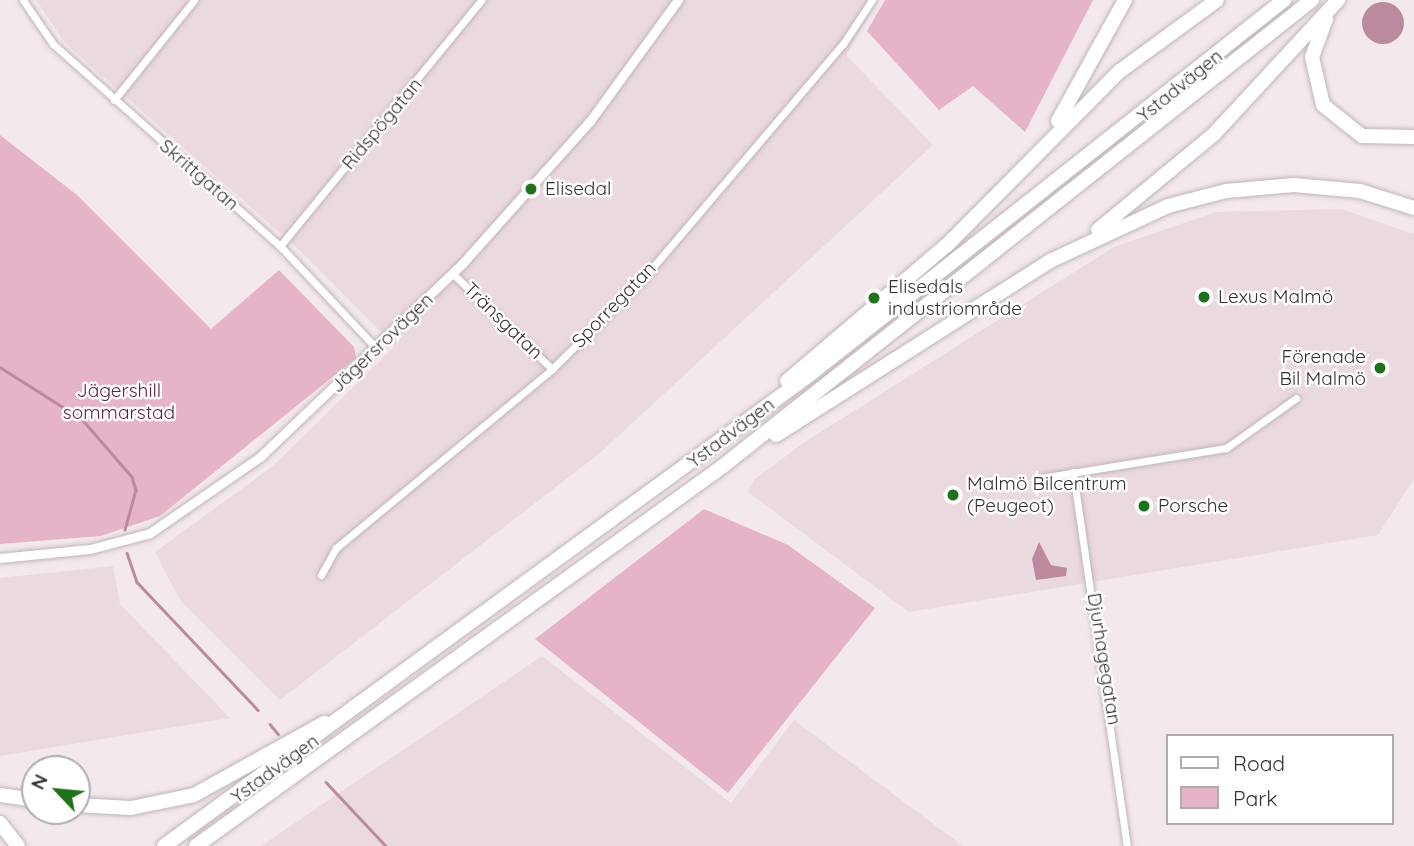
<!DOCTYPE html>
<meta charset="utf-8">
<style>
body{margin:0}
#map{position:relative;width:1414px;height:846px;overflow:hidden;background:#f3e8ec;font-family:Quicksand,sans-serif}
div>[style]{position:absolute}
.built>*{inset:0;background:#ebd9e0}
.green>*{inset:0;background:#e6b4c8}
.water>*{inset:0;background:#bb8a9e}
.round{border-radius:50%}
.stream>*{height:2.5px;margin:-1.25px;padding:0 1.25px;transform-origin:1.25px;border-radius:1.25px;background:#bb8a9e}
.roads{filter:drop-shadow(0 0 2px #c0b6ba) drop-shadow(0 0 2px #c0b6ba)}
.minor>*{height:7px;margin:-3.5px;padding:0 3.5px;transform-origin:3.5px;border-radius:3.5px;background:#fff}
.tertiary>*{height:9px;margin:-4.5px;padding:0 4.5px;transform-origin:4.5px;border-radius:4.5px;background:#fff}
.motorway>*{height:14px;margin:-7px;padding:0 7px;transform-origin:7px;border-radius:7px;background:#fff}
.dots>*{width:19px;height:19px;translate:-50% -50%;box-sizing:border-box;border:4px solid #fff;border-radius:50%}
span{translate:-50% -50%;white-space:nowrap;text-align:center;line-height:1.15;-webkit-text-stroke:5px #fff;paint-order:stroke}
.street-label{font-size:19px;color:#353133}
.poi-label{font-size:19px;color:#353133}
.left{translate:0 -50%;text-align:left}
.right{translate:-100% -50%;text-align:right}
.park-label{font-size:19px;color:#5f2340}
.legend{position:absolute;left:1166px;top:734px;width:228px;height:91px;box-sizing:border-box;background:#fff;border:2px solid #aeadad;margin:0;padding:9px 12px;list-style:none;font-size:21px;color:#353133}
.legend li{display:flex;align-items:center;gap:14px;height:35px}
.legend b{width:35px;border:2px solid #aeadad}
.north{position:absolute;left:21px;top:755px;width:70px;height:70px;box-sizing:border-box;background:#fff;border:2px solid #aeadad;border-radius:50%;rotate:296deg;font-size:19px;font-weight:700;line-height:28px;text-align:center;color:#353133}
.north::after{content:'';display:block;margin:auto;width:24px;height:32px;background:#1e721b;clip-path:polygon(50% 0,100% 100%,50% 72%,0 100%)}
</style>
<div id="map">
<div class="built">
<i style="clip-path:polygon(36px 0,878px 0,846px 55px,933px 145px,600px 453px,280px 700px,180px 600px,155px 552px,273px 466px,395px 346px,296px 247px,65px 43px)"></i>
<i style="clip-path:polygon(1341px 209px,1414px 234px,1414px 479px,1378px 535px,909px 612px,748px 492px,755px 479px,805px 442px,1114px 247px,1216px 212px)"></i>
<i style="clip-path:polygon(113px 566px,120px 604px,230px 718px,0 756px,0 578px)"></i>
<i style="clip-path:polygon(542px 656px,731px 803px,794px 720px,963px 846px,261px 846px)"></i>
</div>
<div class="green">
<i style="clip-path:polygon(885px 0,1093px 0,1025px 132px,973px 86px,939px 110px,867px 31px)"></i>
<i style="clip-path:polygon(0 135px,77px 195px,211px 329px,279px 270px,354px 347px,356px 358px,160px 516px,101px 536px,0 544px)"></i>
<i style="clip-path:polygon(704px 509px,788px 545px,875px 608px,728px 793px,535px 639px)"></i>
</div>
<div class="water">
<i class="round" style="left:1362px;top:2px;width:42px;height:42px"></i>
<i style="clip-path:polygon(1039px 542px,1051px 565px,1067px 568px,1066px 576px,1036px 580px,1032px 559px)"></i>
</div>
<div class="stream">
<i style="left:0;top:367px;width:97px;rotate:32.4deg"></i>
<i style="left:82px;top:419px;width:77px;rotate:49.2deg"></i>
<i style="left:132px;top:477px;width:14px;rotate:73deg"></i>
<i style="left:136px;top:490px;width:41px;rotate:105.4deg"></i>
<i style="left:127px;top:553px;width:31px;rotate:71deg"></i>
<i style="left:137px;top:582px;width:176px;rotate:46.6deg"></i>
<i style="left:270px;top:724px;width:13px;rotate:51deg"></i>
<i style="left:326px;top:782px;width:88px;rotate:46.8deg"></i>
</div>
<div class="roads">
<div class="minor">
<i style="left:23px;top:0;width:53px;rotate:55.7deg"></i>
<i style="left:53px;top:44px;width:304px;rotate:41.7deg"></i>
<i style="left:280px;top:246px;width:141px;rotate:46.7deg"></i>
<i style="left:114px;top:100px;width:128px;rotate:-51.3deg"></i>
<i style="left:280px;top:246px;width:318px;rotate:-50.7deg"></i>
<i style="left:453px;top:274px;width:137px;rotate:43.8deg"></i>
<i style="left:1073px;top:472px;width:378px;rotate:81.8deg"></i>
<i style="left:1041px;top:478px;width:187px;rotate:-9.2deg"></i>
<i style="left:1226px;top:448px;width:86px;rotate:-35.5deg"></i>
<i style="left:321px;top:575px;width:31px;rotate:-61deg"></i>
<i style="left:336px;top:548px;width:281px;rotate:-39.6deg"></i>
<i style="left:552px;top:369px;width:125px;rotate:-44.7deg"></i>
<i style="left:641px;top:281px;width:311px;rotate:-49.6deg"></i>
<i style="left:843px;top:44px;width:53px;rotate:-56.6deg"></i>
</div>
<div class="tertiary">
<i style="left:0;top:558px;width:90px;rotate:-5.7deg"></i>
<i style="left:90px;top:549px;width:62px;rotate:-14.9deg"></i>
<i style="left:150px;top:533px;width:135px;rotate:-34.7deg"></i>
<i style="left:261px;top:456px;width:278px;rotate:-43.7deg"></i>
<i style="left:462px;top:264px;width:192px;rotate:-48.2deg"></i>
<i style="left:590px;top:121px;width:150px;rotate:-54deg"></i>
</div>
<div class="motorway">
<i style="left:1326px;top:19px;width:40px;rotate:110.2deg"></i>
<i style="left:1312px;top:57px;width:49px;rotate:77.1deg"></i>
<i style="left:1323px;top:105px;width:50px;rotate:38.5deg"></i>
<i style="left:1362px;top:136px;width:52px;rotate:1.1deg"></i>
<i style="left:1058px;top:121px;width:138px;rotate:-61deg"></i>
<i style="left:1098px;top:230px;width:151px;rotate:-39.6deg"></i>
<i style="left:1214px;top:134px;width:183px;rotate:-47.2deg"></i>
<i style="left:787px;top:381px;width:210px;rotate:-40.4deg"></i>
<i style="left:947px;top:245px;width:245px;rotate:-45.2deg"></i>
<i style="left:1120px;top:71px;width:120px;rotate:-36.2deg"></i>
<i style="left:776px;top:435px;width:325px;rotate:-32.4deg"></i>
<i style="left:1050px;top:261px;width:130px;rotate:-25deg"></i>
<i style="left:1168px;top:206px;width:60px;rotate:-14.5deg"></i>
<i style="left:1226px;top:191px;width:68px;rotate:-5deg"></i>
<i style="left:1294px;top:185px;width:66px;rotate:5.2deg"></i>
<i style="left:1360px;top:191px;width:57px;rotate:17.5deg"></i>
<i style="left:0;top:795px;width:35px;rotate:8deg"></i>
<i style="left:77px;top:805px;width:54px;rotate:3.2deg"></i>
<i style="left:131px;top:808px;width:64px;rotate:-11.7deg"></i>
<i style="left:194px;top:795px;width:149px;rotate:-29deg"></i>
<i style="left:0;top:823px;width:29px;rotate:52deg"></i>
<i style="left:164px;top:846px;width:797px;rotate:-36.12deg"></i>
<i style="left:808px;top:376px;width:607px;rotate:-38.31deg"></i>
<i style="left:196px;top:846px;width:650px;rotate:-35.79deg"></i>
<i style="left:723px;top:466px;width:751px;rotate:-38.35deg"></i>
</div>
</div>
<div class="dots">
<i style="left:531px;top:189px;background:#1e721b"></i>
<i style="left:1204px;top:297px;background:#1e721b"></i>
<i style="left:874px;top:298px;background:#1e721b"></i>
<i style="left:1380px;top:368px;background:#1e721b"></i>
<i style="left:953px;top:495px;background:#1e721b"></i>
<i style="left:1144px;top:506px;background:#1e721b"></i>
</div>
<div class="street-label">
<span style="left:1180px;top:86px;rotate:-39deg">Ystadvägen</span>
<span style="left:382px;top:124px;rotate:-50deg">Ridspögatan</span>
<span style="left:199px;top:175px;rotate:41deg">Skrittgatan</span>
<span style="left:614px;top:305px;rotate:-46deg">Sporregatan</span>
<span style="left:503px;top:321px;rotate:44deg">Tränsgatan</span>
<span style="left:382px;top:343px;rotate:-44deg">Jägersrovägen</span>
<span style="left:731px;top:433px;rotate:-37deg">Ystadvägen</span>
<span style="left:1104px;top:659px;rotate:81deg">Djurhagegatan</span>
<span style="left:275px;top:769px;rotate:-36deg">Ystadvägen</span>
</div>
<div class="poi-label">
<span class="left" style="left:545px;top:189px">Elisedal</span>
<span class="left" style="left:888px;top:298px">Elisedals<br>industriområde</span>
<span class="left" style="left:1218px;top:297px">Lexus Malmö</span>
<span class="right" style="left:1366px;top:368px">Förenade<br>Bil Malmö</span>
<span class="left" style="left:967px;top:495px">Malmö Bilcentrum<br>(Peugeot)</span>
<span class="left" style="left:1158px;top:506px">Porsche</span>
</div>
<div class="park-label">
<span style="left:119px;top:402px">Jägershill<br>sommarstad</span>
</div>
<ul class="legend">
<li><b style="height:9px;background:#fff"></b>Road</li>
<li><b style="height:19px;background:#e6b4c8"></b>Park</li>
</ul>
<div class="north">N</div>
</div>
